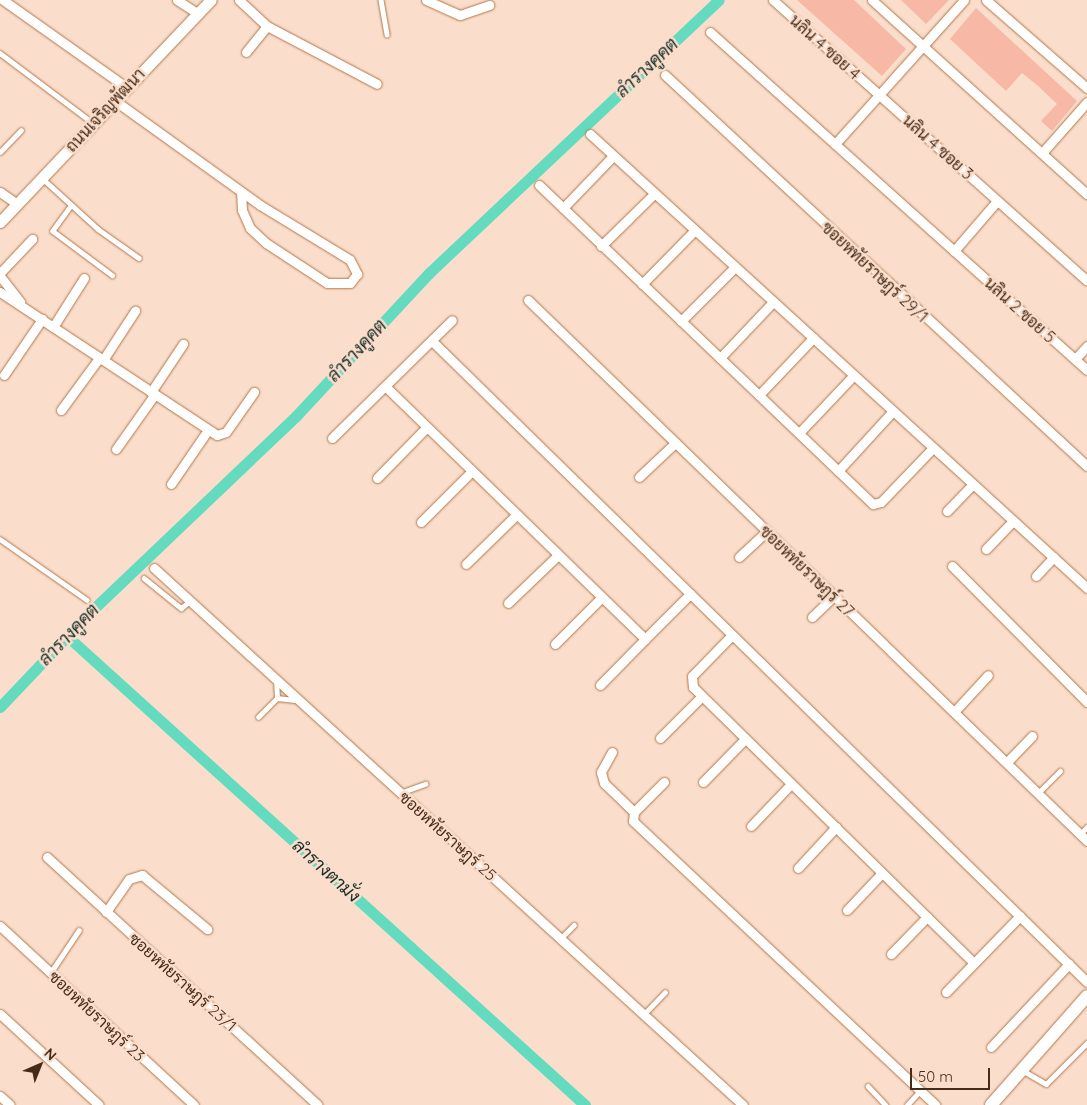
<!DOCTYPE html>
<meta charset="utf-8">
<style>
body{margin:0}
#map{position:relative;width:1087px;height:1105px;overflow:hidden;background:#fadecb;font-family:Quicksand,Sarabun,sans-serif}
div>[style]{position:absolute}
.canal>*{height:11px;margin:-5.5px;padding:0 5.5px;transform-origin:5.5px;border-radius:5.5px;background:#64dabf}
.building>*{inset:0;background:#f8b8a6}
.roads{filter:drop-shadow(0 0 1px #b47648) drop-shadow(0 0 1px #b47648)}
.service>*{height:4.5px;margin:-2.25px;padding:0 2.25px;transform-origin:2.25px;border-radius:2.25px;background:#fff}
.minor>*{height:9px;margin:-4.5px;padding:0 4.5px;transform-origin:4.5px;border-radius:4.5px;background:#fff}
.tertiary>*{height:11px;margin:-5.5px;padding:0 5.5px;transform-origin:5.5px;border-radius:5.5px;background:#fff}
.secondary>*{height:12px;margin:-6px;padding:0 6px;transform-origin:6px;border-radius:6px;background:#fff}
span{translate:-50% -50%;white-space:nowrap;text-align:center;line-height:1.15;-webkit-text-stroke:5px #fadecb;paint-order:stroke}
.street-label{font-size:16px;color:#452b18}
.water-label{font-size:18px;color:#192e29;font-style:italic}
.north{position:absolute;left:15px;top:1040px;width:50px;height:50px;-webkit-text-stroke:4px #fadecb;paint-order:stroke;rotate:44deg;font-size:14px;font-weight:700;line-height:20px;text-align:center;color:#452b18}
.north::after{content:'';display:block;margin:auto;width:18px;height:22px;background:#452b18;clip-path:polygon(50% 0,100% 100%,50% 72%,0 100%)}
.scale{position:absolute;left:910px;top:1068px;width:80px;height:22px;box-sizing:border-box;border:2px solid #452b18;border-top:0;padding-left:6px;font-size:15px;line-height:18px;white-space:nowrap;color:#452b18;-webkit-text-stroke:4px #fadecb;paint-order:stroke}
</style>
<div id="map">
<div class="canal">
<i style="left:67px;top:636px;width:699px;rotate:42.16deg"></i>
<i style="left:0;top:707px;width:125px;rotate:-46.6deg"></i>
<i style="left:86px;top:616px;width:290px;rotate:-43.6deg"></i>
<i style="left:296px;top:416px;width:195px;rotate:-47.1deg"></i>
<i style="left:429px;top:273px;width:398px;rotate:-43.3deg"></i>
</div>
<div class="building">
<i style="clip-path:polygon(797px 0,854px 0,906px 49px,882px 76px)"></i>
<i style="clip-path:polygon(901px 0,949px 0,926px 24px)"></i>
<i style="clip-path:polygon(976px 8px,1077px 101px,1052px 131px,1041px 121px,1057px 104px,1037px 85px,1022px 73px,1006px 91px,950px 39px)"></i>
</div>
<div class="roads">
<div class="service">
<i style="left:381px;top:0;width:35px;rotate:80deg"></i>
<i style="left:0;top:53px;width:116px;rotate:37deg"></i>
<i style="left:0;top:152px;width:30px;rotate:-46deg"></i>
<i style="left:42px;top:178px;width:76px;rotate:42.3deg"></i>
<i style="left:98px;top:229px;width:50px;rotate:35.3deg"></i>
<i style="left:71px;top:206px;width:31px;rotate:126deg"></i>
<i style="left:53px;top:231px;width:74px;rotate:36.7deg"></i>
<i style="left:0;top:539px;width:106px;rotate:35deg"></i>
<i style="left:144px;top:578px;width:48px;rotate:39deg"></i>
<i style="left:181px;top:608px;width:11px;rotate:-38deg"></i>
<i style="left:277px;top:698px;width:20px;rotate:6deg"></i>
<i style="left:258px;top:717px;width:27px;rotate:-45deg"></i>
<i style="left:277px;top:698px;width:17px;rotate:-93deg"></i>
<i style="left:400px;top:793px;width:27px;rotate:-20deg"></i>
<i style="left:1038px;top:793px;width:31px;rotate:-45deg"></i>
<i style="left:1080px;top:834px;width:10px;rotate:-45deg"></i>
<i style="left:561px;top:938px;width:18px;rotate:-45deg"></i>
<i style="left:51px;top:972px;width:50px;rotate:-56.3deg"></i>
<i style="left:644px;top:1014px;width:30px;rotate:-46deg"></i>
<i style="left:1022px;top:1070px;width:28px;rotate:30deg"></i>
<i style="left:1046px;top:1084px;width:58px;rotate:-45deg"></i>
<i style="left:868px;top:1086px;width:26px;rotate:47deg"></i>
<i style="left:907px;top:1105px;width:19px;rotate:-47deg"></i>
</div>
<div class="minor">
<i style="left:3px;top:0;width:151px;rotate:35.3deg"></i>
<i style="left:177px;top:0;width:24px;rotate:33deg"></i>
<i style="left:239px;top:0;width:38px;rotate:43deg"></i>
<i style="left:267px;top:26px;width:124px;rotate:27.8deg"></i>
<i style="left:426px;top:0;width:37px;rotate:24deg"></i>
<i style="left:460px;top:15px;width:31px;rotate:-19deg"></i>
<i style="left:773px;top:0;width:421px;rotate:41.8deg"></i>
<i style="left:872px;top:0;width:290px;rotate:42.1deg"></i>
<i style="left:986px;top:0;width:134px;rotate:41.1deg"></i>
<i style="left:710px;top:32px;width:506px;rotate:41.88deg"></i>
<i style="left:246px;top:52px;width:33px;rotate:-51deg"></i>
<i style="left:665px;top:75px;width:575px;rotate:42.82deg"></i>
<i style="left:114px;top:100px;width:180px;rotate:35.7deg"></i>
<i style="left:260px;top:205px;width:105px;rotate:31.4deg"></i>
<i style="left:350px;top:260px;width:16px;rotate:63deg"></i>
<i style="left:357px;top:274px;width:11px;rotate:128deg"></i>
<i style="left:350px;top:283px;width:23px;rotate:180deg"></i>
<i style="left:327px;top:283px;width:73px;rotate:-146.7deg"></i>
<i style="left:266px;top:243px;width:22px;rotate:-137deg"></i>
<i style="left:250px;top:228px;width:20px;rotate:-114deg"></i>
<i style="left:242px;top:210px;width:18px;rotate:-93deg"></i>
<i style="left:590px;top:134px;width:673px;rotate:42.41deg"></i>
<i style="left:835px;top:144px;width:193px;rotate:-48.1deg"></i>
<i style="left:1042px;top:153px;width:68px;rotate:-48.6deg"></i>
<i style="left:539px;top:185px;width:462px;rotate:43.7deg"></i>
<i style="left:873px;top:504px;width:8px;rotate:-14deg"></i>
<i style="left:881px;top:502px;width:75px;rotate:-46.1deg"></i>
<i style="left:0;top:192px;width:21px;rotate:35deg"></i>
<i style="left:563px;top:208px;width:72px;rotate:-46.1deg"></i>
<i style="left:601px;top:246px;width:74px;rotate:-44.5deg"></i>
<i style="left:954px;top:251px;width:66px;rotate:-49.3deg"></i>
<i style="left:0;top:273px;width:47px;rotate:-46.7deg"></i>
<i style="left:0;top:276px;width:33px;rotate:52deg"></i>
<i style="left:642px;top:284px;width:74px;rotate:-45.5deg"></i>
<i style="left:0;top:292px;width:260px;rotate:33.4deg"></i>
<i style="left:217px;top:435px;width:9px;rotate:-18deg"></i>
<i style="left:226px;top:432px;width:49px;rotate:-55deg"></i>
<i style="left:528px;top:300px;width:778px;rotate:44.06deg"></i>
<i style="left:681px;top:321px;width:76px;rotate:-45deg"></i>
<i style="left:53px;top:327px;width:58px;rotate:-57.7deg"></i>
<i style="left:432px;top:341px;width:916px;rotate:44.38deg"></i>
<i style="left:720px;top:358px;width:77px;rotate:-46.6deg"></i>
<i style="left:1075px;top:359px;width:18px;rotate:-47deg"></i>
<i style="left:103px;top:360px;width:59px;rotate:-56.9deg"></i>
<i style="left:4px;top:375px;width:68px;rotate:-55.8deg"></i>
<i style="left:385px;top:386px;width:363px;rotate:44.2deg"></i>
<i style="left:645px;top:639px;width:64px;rotate:-45deg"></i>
<i style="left:151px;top:392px;width:58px;rotate:-56.3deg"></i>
<i style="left:759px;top:395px;width:79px;rotate:-46.5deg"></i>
<i style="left:61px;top:410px;width:64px;rotate:-53.8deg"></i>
<i style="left:799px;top:433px;width:79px;rotate:-46.5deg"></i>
<i style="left:332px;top:438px;width:168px;rotate:-44.5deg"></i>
<i style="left:116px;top:449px;width:67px;rotate:-54.7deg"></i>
<i style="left:838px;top:471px;width:81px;rotate:-47.5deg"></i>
<i style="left:639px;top:477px;width:50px;rotate:-43.4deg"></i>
<i style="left:377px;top:478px;width:71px;rotate:-45.6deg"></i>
<i style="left:171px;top:484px;width:65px;rotate:-55.6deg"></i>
<i style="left:947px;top:511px;width:37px;rotate:-46deg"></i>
<i style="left:421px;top:522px;width:72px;rotate:-45deg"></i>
<i style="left:986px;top:549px;width:39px;rotate:-46deg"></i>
<i style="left:739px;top:557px;width:38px;rotate:-43deg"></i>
<i style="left:466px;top:564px;width:71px;rotate:-44.4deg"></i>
<i style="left:952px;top:566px;width:192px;rotate:45.2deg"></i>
<i style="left:154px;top:568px;width:797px;rotate:42.36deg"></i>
<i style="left:1036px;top:576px;width:26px;rotate:-47deg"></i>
<i style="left:508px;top:603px;width:69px;rotate:-43.8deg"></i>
<i style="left:812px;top:617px;width:30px;rotate:-44deg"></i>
<i style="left:732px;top:635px;width:57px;rotate:134.3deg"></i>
<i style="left:692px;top:676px;width:11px;rotate:85deg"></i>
<i style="left:693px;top:687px;width:394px;rotate:44.5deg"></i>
<i style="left:555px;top:644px;width:65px;rotate:-45deg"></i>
<i style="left:600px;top:685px;width:64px;rotate:-45.6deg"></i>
<i style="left:954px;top:712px;width:50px;rotate:-47.4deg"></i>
<i style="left:660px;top:738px;width:58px;rotate:-45deg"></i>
<i style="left:612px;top:752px;width:23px;rotate:119deg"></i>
<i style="left:601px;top:772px;width:11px;rotate:75deg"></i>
<i style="left:604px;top:783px;width:42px;rotate:44deg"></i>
<i style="left:1007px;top:762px;width:36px;rotate:-46deg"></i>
<i style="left:664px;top:782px;width:42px;rotate:135deg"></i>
<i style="left:634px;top:812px;width:9px;rotate:96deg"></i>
<i style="left:633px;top:821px;width:415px;rotate:43.2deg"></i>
<i style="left:703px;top:782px;width:60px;rotate:-45.7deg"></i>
<i style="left:751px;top:826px;width:58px;rotate:-46.4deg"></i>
<i style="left:47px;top:857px;width:367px;rotate:42.5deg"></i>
<i style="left:798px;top:868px;width:56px;rotate:-47.2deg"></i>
<i style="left:847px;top:910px;width:51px;rotate:-46.6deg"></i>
<i style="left:106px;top:912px;width:40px;rotate:-55.1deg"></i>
<i style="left:129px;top:879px;width:14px;rotate:-17deg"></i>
<i style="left:142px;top:875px;width:85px;rotate:39.7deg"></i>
<i style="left:0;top:926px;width:264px;rotate:42.7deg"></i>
<i style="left:891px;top:954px;width:52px;rotate:-45.8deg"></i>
<i style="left:946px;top:992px;width:106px;rotate:-45.8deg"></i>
<i style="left:0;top:1014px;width:134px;rotate:42.6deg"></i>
<i style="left:991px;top:1047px;width:114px;rotate:-46.8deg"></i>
<i style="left:0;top:1096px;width:13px;rotate:42deg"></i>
</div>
<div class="tertiary">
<i style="left:0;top:222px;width:306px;rotate:-46.5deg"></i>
</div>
<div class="secondary">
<i style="left:991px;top:1105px;width:145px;rotate:-48.6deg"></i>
</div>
</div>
<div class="street-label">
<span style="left:825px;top:47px;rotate:42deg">นลิน 4 ซอย 4</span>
<span style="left:105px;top:110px;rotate:-47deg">ถนนเจริญพัฒนา</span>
<span style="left:938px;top:147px;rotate:42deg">นลิน 4 ซอย 3</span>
<span style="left:875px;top:272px;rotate:43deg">ซอยหทัยราษฎร์ 29/1</span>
<span style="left:1020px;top:310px;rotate:42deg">นลิน 2 ซอย 5</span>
<span style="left:807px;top:571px;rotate:44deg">ซอยหทัยราษฎร์ 27</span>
<span style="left:448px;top:836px;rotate:42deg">ซอยหทัยราษฎร์ 25</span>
<span style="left:183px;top:982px;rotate:42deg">ซอยหทัยราษฎร์ 23/1</span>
<span style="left:97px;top:1016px;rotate:43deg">ซอยหทัยราษฎร์ 23</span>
</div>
<div class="water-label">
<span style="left:647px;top:68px;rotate:-43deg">ลำรางคูคต</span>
<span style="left:357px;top:351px;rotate:-47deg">ลำรางคูคต</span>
<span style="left:69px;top:635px;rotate:-46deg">ลำรางคูคต</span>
<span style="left:326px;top:871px;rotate:42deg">ลำรางตามั่ง</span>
</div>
<div class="north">N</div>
<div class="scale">50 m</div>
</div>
